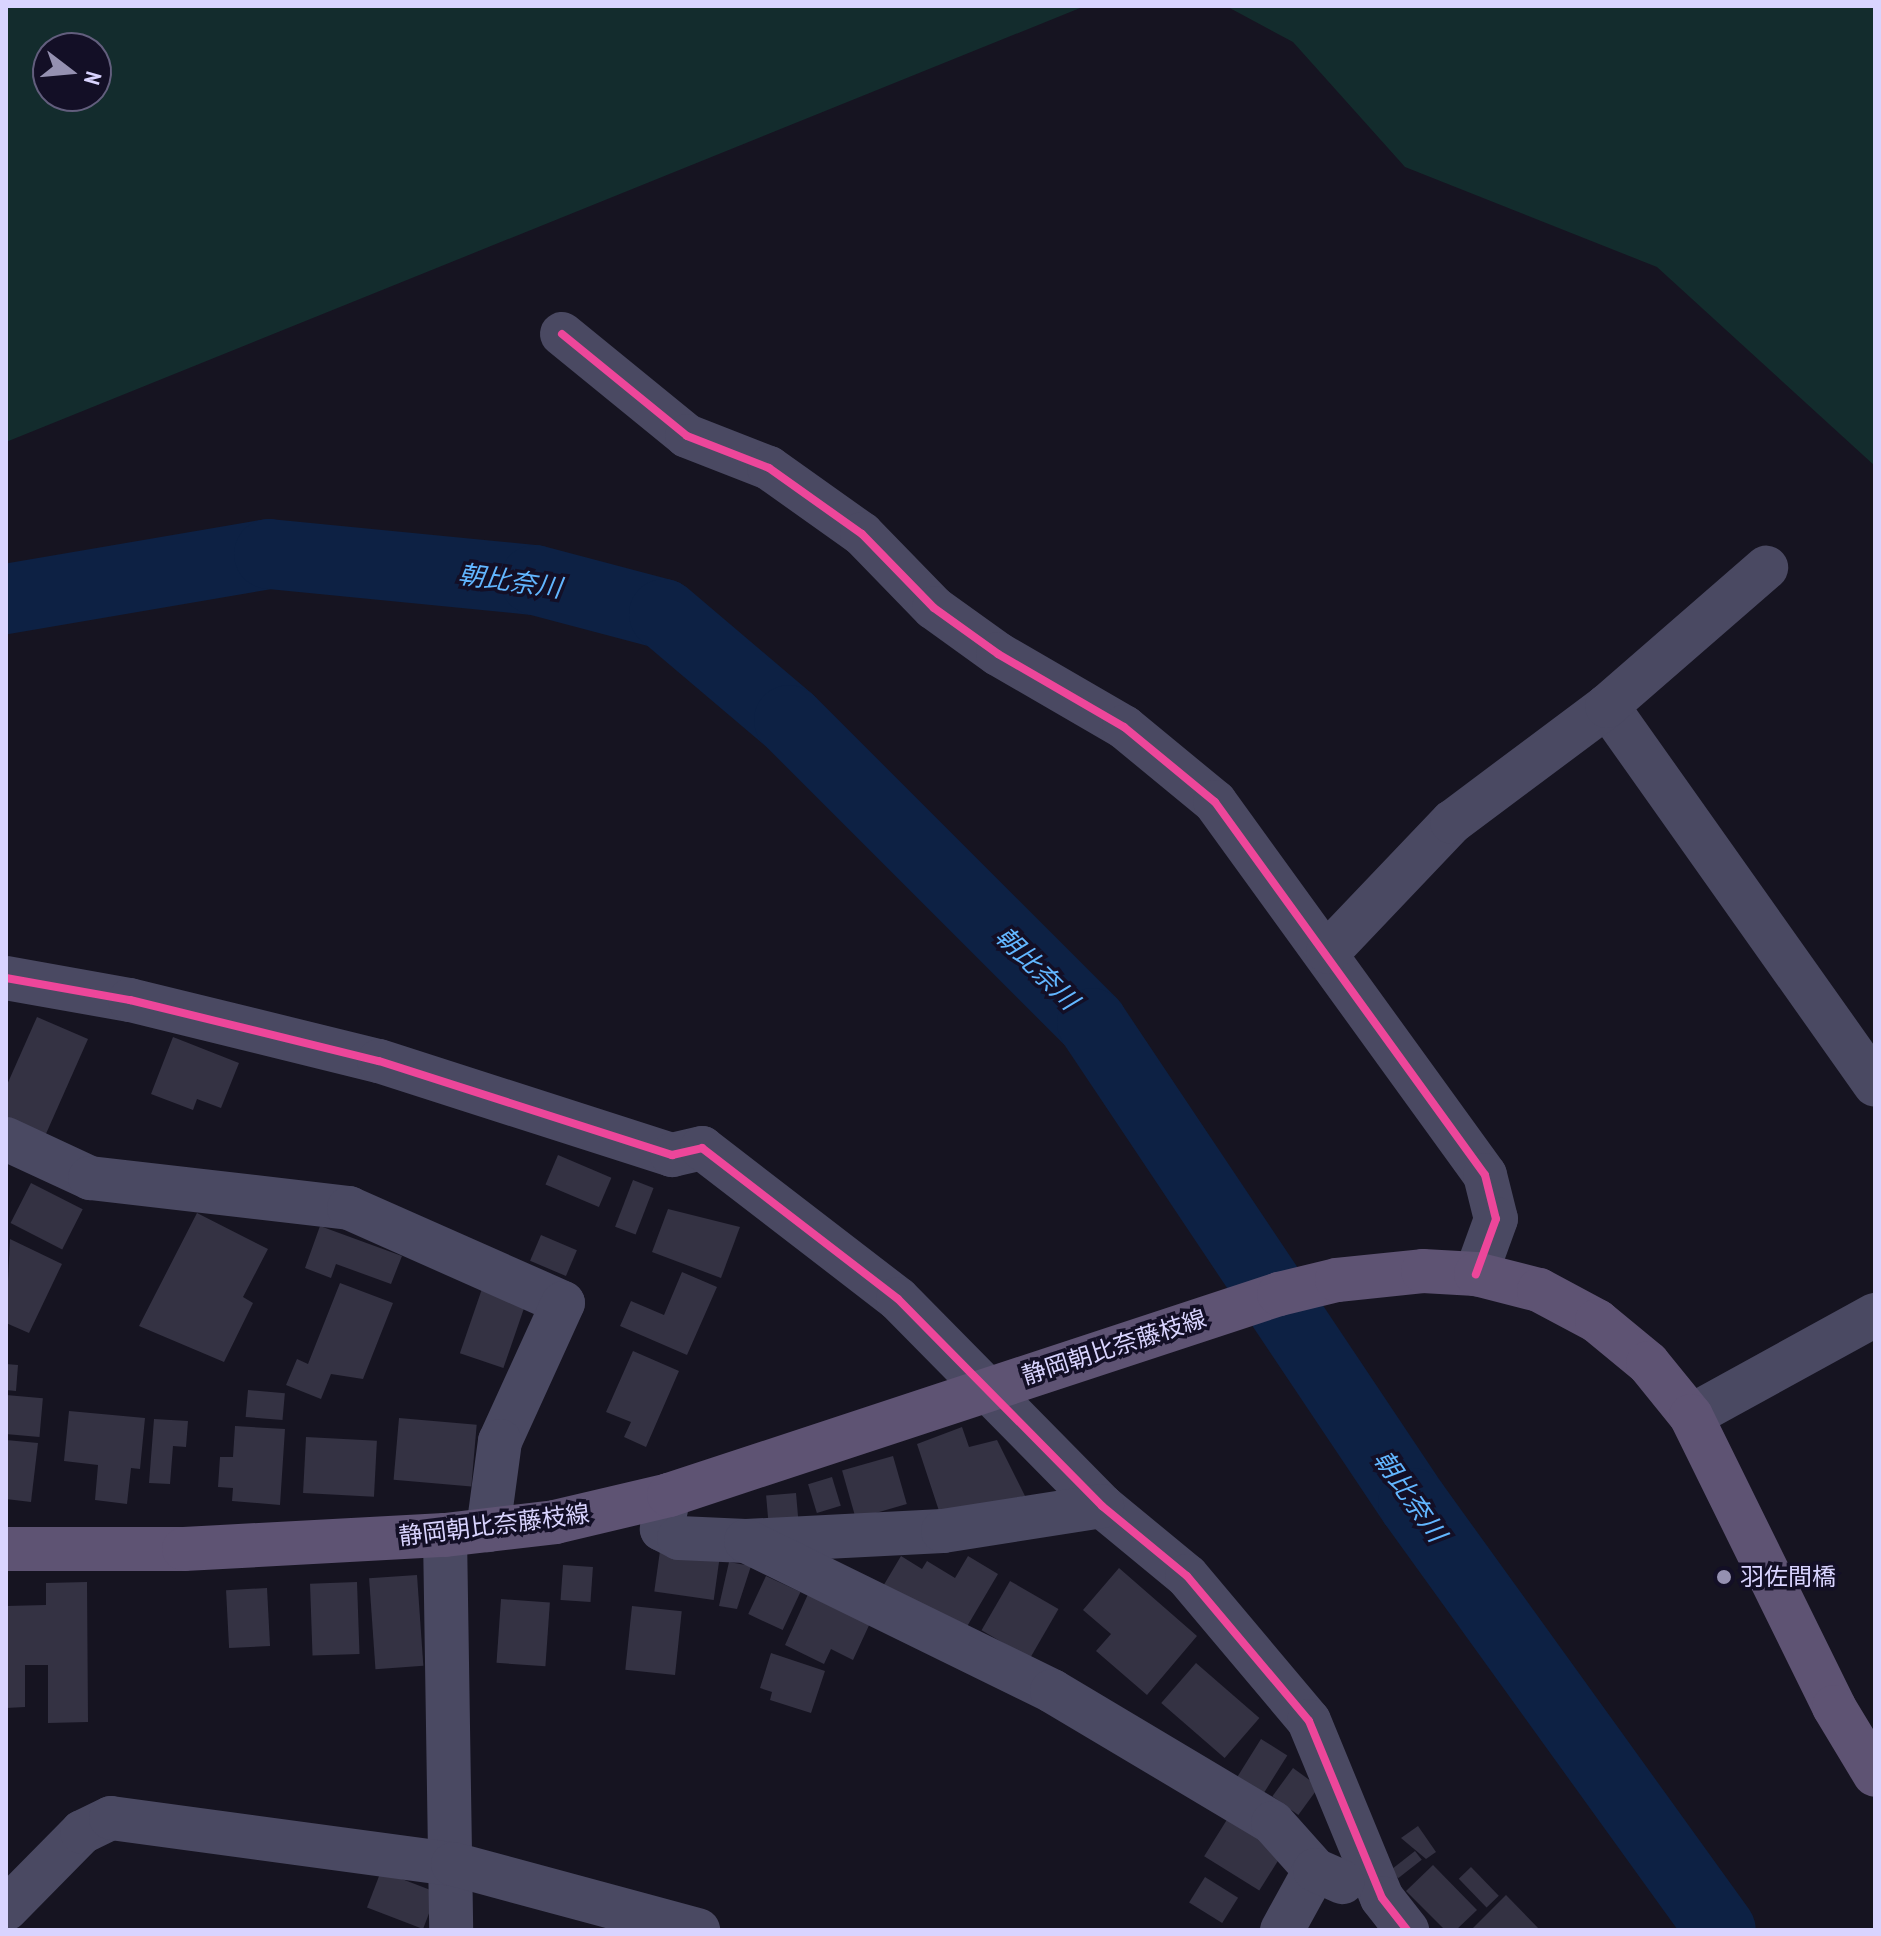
<!DOCTYPE html>
<meta charset="utf-8">
<style>
body{margin:0}
#map{position:relative;width:1881px;height:1936px;overflow:hidden;background:#161421;font-family:"PT Sans Narrow","Noto Sans JP",sans-serif}
div>[style]{position:absolute}
.green>*{inset:0;background:#132c2d}
.river>*{height:70px;margin:-35px;padding:0 35px;transform-origin:35px;border-radius:35px;background:#0d2144}
.building>*{inset:0;background:#343243;transform-origin:0 0}
.minor>*{height:44px;margin:-22px;padding:0 22px;transform-origin:22px;border-radius:22px;background:#4a4962}
.major>*{height:44px;margin:-22px;padding:0 22px;transform-origin:22px;border-radius:22px;background:#5e5373}
.cycleway>*{height:8px;margin:-4px;padding:0 4px;transform-origin:4px;border-radius:4px;background:#ed469a}
.dots>*{width:22px;height:22px;translate:-50% -50%;box-sizing:border-box;border:4px solid #130f26;border-radius:50%}
span{translate:-50% -50%;white-space:nowrap;text-align:center;line-height:1.15;-webkit-text-stroke:7px #130f26;paint-order:stroke}
.street-label{font-size:24px;color:#d9d4ff}
.poi-label{font-size:24px;color:#d9d4ff}
.left{translate:0 -50%;text-align:left}
.water-label{font-size:26px;color:#62b6ff;font-style:italic}
.frame{position:absolute;inset:0;border:8px solid #d9d4ff;pointer-events:none}
.north{position:absolute;left:32px;top:32px;width:80px;height:80px;box-sizing:border-box;background:#130f26;border:2px solid #625e7d;border-radius:50%;rotate:106deg;font-size:22px;font-weight:700;line-height:32px;text-align:center;color:#d9d4ff}
.north::after{content:'';display:block;margin:auto;width:28px;height:36px;background:#9591b1;clip-path:polygon(50% 0,100% 100%,50% 72%,0 100%)}
</style>
<div id="map">
<div class="green">
<i style="clip-path:polygon(evenodd,6px 6px,1085px 6px,6px 442px,6px 6px,48px 48px,96px 48px,96px 96px,48px 96px,48px 48px)"></i>
<i style="clip-path:polygon(1226px 6px,1875px 6px,1875px 466px,1657px 267px,1405px 167px,1293px 42px)"></i>
</div>
<div class="river">
<i style="left:6px;top:599px;width:267px;rotate:-9.7deg"></i>
<i style="left:269px;top:554px;width:267px;rotate:5.6deg"></i>
<i style="left:535px;top:580px;width:133px;rotate:14.8deg"></i>
<i style="left:664px;top:614px;width:164px;rotate:40.3deg"></i>
<i style="left:789px;top:720px;width:429px;rotate:45deg"></i>
<i style="left:1092px;top:1023px;width:577px;rotate:56.23deg"></i>
<i style="left:1413px;top:1503px;width:526px;rotate:54.2deg"></i>
</div>
<div class="building">
<i style="clip-path:polygon(37px 1017px,88px 1039px,45px 1136px,6px 1119px,6px 1087px)"></i>
<i style="clip-path:polygon(173px 1037px,239px 1063px,221px 1108px,197px 1099px,193px 1110px,151px 1094px)"></i>
<i style="left:558px;top:1155px;width:58px;height:32px;rotate:23deg"></i>
<i style="left:633px;top:1180px;width:22px;height:50px;rotate:21deg"></i>
<i style="left:31px;top:1183px;width:58px;height:45px;rotate:27deg"></i>
<i style="clip-path:polygon(668px 1209px,740px 1227px,721px 1278px,652px 1252px)"></i>
<i style="clip-path:polygon(197px 1213px,268px 1249px,243px 1297px,253px 1303px,224px 1362px,139px 1326px)"></i>
<i style="clip-path:polygon(320px 1226px,402px 1256px,391px 1284px,336px 1264px,331px 1278px,305px 1268px)"></i>
<i style="left:541px;top:1235px;width:39px;height:28px;rotate:23deg"></i>
<i style="clip-path:polygon(10px 1239px,62px 1264px,29px 1333px,6px 1323px)"></i>
<i style="clip-path:polygon(682px 1272px,717px 1287px,687px 1355px,620px 1326px,631px 1301px,664px 1315px)"></i>
<i style="clip-path:polygon(340px 1283px,393px 1303px,363px 1379px,331px 1374px,321px 1399px,286px 1385px,297px 1359px,308px 1364px)"></i>
<i style="left:483px;top:1286px;width:46px;height:71px;rotate:19deg"></i>
<i style="clip-path:polygon(633px 1351px,679px 1371px,646px 1447px,624px 1437px,631px 1422px,606px 1412px)"></i>
<i style="clip-path:polygon(6px 1364px,18px 1365px,16px 1391px,6px 1390px)"></i>
<i style="left:248px;top:1390px;width:37px;height:27px;rotate:5deg"></i>
<i style="left:6px;top:1395px;width:37px;height:39px;rotate:5deg"></i>
<i style="clip-path:polygon(69px 1411px,145px 1418px,140px 1469px,131px 1468px,127px 1504px,95px 1500px,98px 1465px,64px 1461px)"></i>
<i style="left:399px;top:1418px;width:78px;height:62px;rotate:5deg"></i>
<i style="clip-path:polygon(154px 1419px,188px 1421px,186px 1447px,173px 1446px,170px 1484px,149px 1483px)"></i>
<i style="clip-path:polygon(235px 1426px,285px 1429px,280px 1505px,232px 1501px,233px 1488px,218px 1487px,220px 1457px,233px 1457px)"></i>
<i style="clip-path:polygon(962px 1427px,969px 1447px,997px 1440px,1025px 1496px,940px 1514px,917px 1444px)"></i>
<i style="left:306px;top:1437px;width:71px;height:56px;rotate:3deg"></i>
<i style="clip-path:polygon(6px 1440px,38px 1443px,31px 1502px,6px 1499px)"></i>
<i style="left:893px;top:1456px;width:50px;height:53px;rotate:74deg"></i>
<i style="left:832px;top:1477px;width:30px;height:25px;rotate:73deg"></i>
<i style="left:796px;top:1493px;width:24px;height:30px;rotate:85deg"></i>
<i style="left:660px;top:1551px;width:60px;height:41px;rotate:8deg"></i>
<i style="clip-path:polygon(901px 1556px,922px 1569px,927px 1561px,955px 1578px,968px 1556px,998px 1574px,962px 1635px,882px 1588px)"></i>
<i style="clip-path:polygon(729px 1562px,751px 1566px,737px 1609px,719px 1606px)"></i>
<i style="left:563px;top:1565px;width:30px;height:35px;rotate:4deg"></i>
<i style="clip-path:polygon(1119px 1568px,1197px 1636px,1147px 1695px,1096px 1651px,1111px 1634px,1083px 1610px)"></i>
<i style="left:417px;top:1575px;width:91px;height:48px;rotate:86deg"></i>
<i style="left:766px;top:1576px;width:38px;height:42px;rotate:25deg"></i>
<i style="left:1010px;top:1581px;width:56px;height:57px;rotate:30deg"></i>
<i style="clip-path:polygon(87px 1582px,88px 1722px,48px 1723px,48px 1665px,25px 1665px,25px 1707px,6px 1708px,6px 1606px,46px 1605px,46px 1583px)"></i>
<i style="left:357px;top:1582px;width:72px;height:47px;rotate:88deg"></i>
<i style="left:267px;top:1588px;width:58px;height:41px;rotate:87deg"></i>
<i style="clip-path:polygon(809px 1592px,871px 1621px,853px 1660px,831px 1649px,824px 1664px,785px 1645px)"></i>
<i style="left:501px;top:1599px;width:49px;height:64px;rotate:4deg"></i>
<i style="left:632px;top:1606px;width:50px;height:64px;rotate:6deg"></i>
<i style="clip-path:polygon(771px 1653px,825px 1671px,811px 1713px,770px 1700px,772px 1692px,760px 1688px)"></i>
<i style="left:1196px;top:1663px;width:84px;height:53px;rotate:41deg"></i>
<i style="left:1261px;top:1739px;width:31px;height:48px;rotate:32deg"></i>
<i style="left:1293px;top:1768px;width:32px;height:35px;rotate:36deg"></i>
<i style="left:1228px;top:1818px;width:65px;height:45px;rotate:32deg"></i>
<i style="clip-path:polygon(1418px 1826px,1436px 1852px,1426px 1859px,1401px 1838px)"></i>
<i style="left:1415px;top:1851px;width:11px;height:30px;rotate:52deg"></i>
<i style="clip-path:polygon(1433px 1865px,1477px 1910px,1456px 1930px,1445px 1930px,1406px 1891px)"></i>
<i style="left:1471px;top:1867px;width:40px;height:17px;rotate:46deg"></i>
<i style="left:381px;top:1871px;width:60px;height:39px;rotate:21deg"></i>
<i style="left:1205px;top:1877px;width:39px;height:30px;rotate:32deg"></i>
<i style="clip-path:polygon(1506px 1895px,1540px 1930px,1471px 1930px)"></i>
</div>
<div class="minor">
<i style="left:562px;top:334px;width:161px;rotate:39.2deg"></i>
<i style="left:687px;top:436px;width:88px;rotate:21.3deg"></i>
<i style="left:769px;top:468px;width:114px;rotate:35.4deg"></i>
<i style="left:862px;top:534px;width:103px;rotate:45.8deg"></i>
<i style="left:934px;top:608px;width:79px;rotate:35.7deg"></i>
<i style="left:998px;top:654px;width:146px;rotate:30.1deg"></i>
<i style="left:1124px;top:727px;width:118px;rotate:39.5deg"></i>
<i style="left:1215px;top:802px;width:460px;rotate:54.1deg"></i>
<i style="left:1485px;top:1175px;width:45px;rotate:76deg"></i>
<i style="left:1496px;top:1219px;width:59px;rotate:110deg"></i>
<i style="left:1607px;top:706px;width:464px;rotate:54.7deg"></i>
<i style="left:1328px;top:952px;width:180px;rotate:-46.4deg"></i>
<i style="left:1452px;top:822px;width:194px;rotate:-36.8deg"></i>
<i style="left:1607px;top:706px;width:211px;rotate:-41deg"></i>
<i style="left:6px;top:978px;width:126px;rotate:10.1deg"></i>
<i style="left:130px;top:1000px;width:256px;rotate:13.8deg"></i>
<i style="left:379px;top:1061px;width:308px;rotate:17.8deg"></i>
<i style="left:672px;top:1155px;width:31px;rotate:-13deg"></i>
<i style="left:702px;top:1148px;width:247px;rotate:37.6deg"></i>
<i style="left:898px;top:1299px;width:291px;rotate:45.4deg"></i>
<i style="left:1102px;top:1506px;width:110px;rotate:39.5deg"></i>
<i style="left:1187px;top:1576px;width:189px;rotate:49.9deg"></i>
<i style="left:1309px;top:1721px;width:191px;rotate:67.6deg"></i>
<i style="left:1382px;top:1898px;width:41px;rotate:52deg"></i>
<i style="left:6px;top:1139px;width:93px;rotate:24.9deg"></i>
<i style="left:90px;top:1178px;width:261px;rotate:6.6deg"></i>
<i style="left:349px;top:1208px;width:234px;rotate:23.9deg"></i>
<i style="left:563px;top:1303px;width:152px;rotate:114.5deg"></i>
<i style="left:500px;top:1441px;width:90px;rotate:97.7deg"></i>
<i style="left:1691px;top:1416px;width:210px;rotate:-28.8deg"></i>
<i style="left:669px;top:1495px;width:35px;rotate:102deg"></i>
<i style="left:662px;top:1529px;width:19px;rotate:28deg"></i>
<i style="left:679px;top:1538px;width:67px;rotate:2.6deg"></i>
<i style="left:746px;top:1541px;width:197px;rotate:-2.9deg"></i>
<i style="left:943px;top:1531px;width:161px;rotate:-8.9deg"></i>
<i style="left:445px;top:1535px;width:395px;rotate:89.1deg"></i>
<i style="left:746px;top:1541px;width:341px;rotate:26.1deg"></i>
<i style="left:1052px;top:1691px;width:257px;rotate:30.8deg"></i>
<i style="left:1273px;top:1823px;width:63px;rotate:48.2deg"></i>
<i style="left:6px;top:1909px;width:108px;rotate:-45.4deg"></i>
<i style="left:82px;top:1832px;width:32px;rotate:-26deg"></i>
<i style="left:111px;top:1818px;width:345px;rotate:7.7deg"></i>
<i style="left:453px;top:1864px;width:254px;rotate:15.1deg"></i>
<i style="left:1282px;top:1930px;width:68px;rotate:-61.2deg"></i>
<i style="left:1315px;top:1870px;width:30px;rotate:24deg"></i>
</div>
<div class="major">
<i style="left:6px;top:1549px;width:178px"></i>
<i style="left:184px;top:1549px;width:261px;rotate:-3.1deg"></i>
<i style="left:445px;top:1535px;width:111px;rotate:-6.7deg"></i>
<i style="left:555px;top:1522px;width:117px;rotate:-13.3deg"></i>
<i style="left:669px;top:1495px;width:642px;rotate:-18.24deg"></i>
<i style="left:1279px;top:1294px;width:60px;rotate:-13.6deg"></i>
<i style="left:1337px;top:1280px;width:86px;rotate:-6deg"></i>
<i style="left:1423px;top:1271px;width:53px;rotate:3.2deg"></i>
<i style="left:1476px;top:1274px;width:65px;rotate:14.3deg"></i>
<i style="left:1539px;top:1290px;width:66px;rotate:28.1deg"></i>
<i style="left:1597px;top:1321px;width:66px;rotate:39.5deg"></i>
<i style="left:1648px;top:1363px;width:68px;rotate:50.9deg"></i>
<i style="left:1691px;top:1416px;width:324px;rotate:63.8deg"></i>
<i style="left:1834px;top:1707px;width:79px;rotate:58.9deg"></i>
</div>
<div class="cycleway">
<i style="left:562px;top:334px;width:161px;rotate:39.2deg"></i>
<i style="left:687px;top:436px;width:88px;rotate:21.3deg"></i>
<i style="left:769px;top:468px;width:114px;rotate:35.4deg"></i>
<i style="left:862px;top:534px;width:103px;rotate:45.8deg"></i>
<i style="left:934px;top:608px;width:79px;rotate:35.7deg"></i>
<i style="left:998px;top:654px;width:146px;rotate:30.1deg"></i>
<i style="left:1124px;top:727px;width:118px;rotate:39.5deg"></i>
<i style="left:1215px;top:802px;width:460px;rotate:54.1deg"></i>
<i style="left:1485px;top:1175px;width:45px;rotate:76deg"></i>
<i style="left:1496px;top:1219px;width:59px;rotate:110deg"></i>
<i style="left:6px;top:978px;width:126px;rotate:10.1deg"></i>
<i style="left:130px;top:1000px;width:256px;rotate:13.8deg"></i>
<i style="left:379px;top:1061px;width:308px;rotate:17.8deg"></i>
<i style="left:672px;top:1155px;width:31px;rotate:-13deg"></i>
<i style="left:702px;top:1148px;width:247px;rotate:37.6deg"></i>
<i style="left:898px;top:1299px;width:291px;rotate:45.4deg"></i>
<i style="left:1102px;top:1506px;width:110px;rotate:39.5deg"></i>
<i style="left:1187px;top:1576px;width:189px;rotate:49.9deg"></i>
<i style="left:1309px;top:1721px;width:191px;rotate:67.6deg"></i>
<i style="left:1382px;top:1898px;width:41px;rotate:52deg"></i>
</div>
<div class="dots">
<i style="left:1724px;top:1577px;background:#9591b1"></i>
</div>
<div class="street-label">
<span style="left:1114px;top:1347px;rotate:-18deg">静岡朝比奈藤枝線</span>
<span style="left:494px;top:1525px;rotate:-7deg">静岡朝比奈藤枝線</span>
</div>
<div class="poi-label">
<span class="left" style="left:1740px;top:1577px">羽佐間橋</span>
</div>
<div class="water-label">
<span style="left:510px;top:581px;rotate:8deg">朝比奈川</span>
<span style="left:1037px;top:968px;rotate:45deg">朝比奈川</span>
<span style="left:1410px;top:1496px;rotate:55deg">朝比奈川</span>
</div>
<div class="frame"></div>
<div class="north">N</div>
</div>
